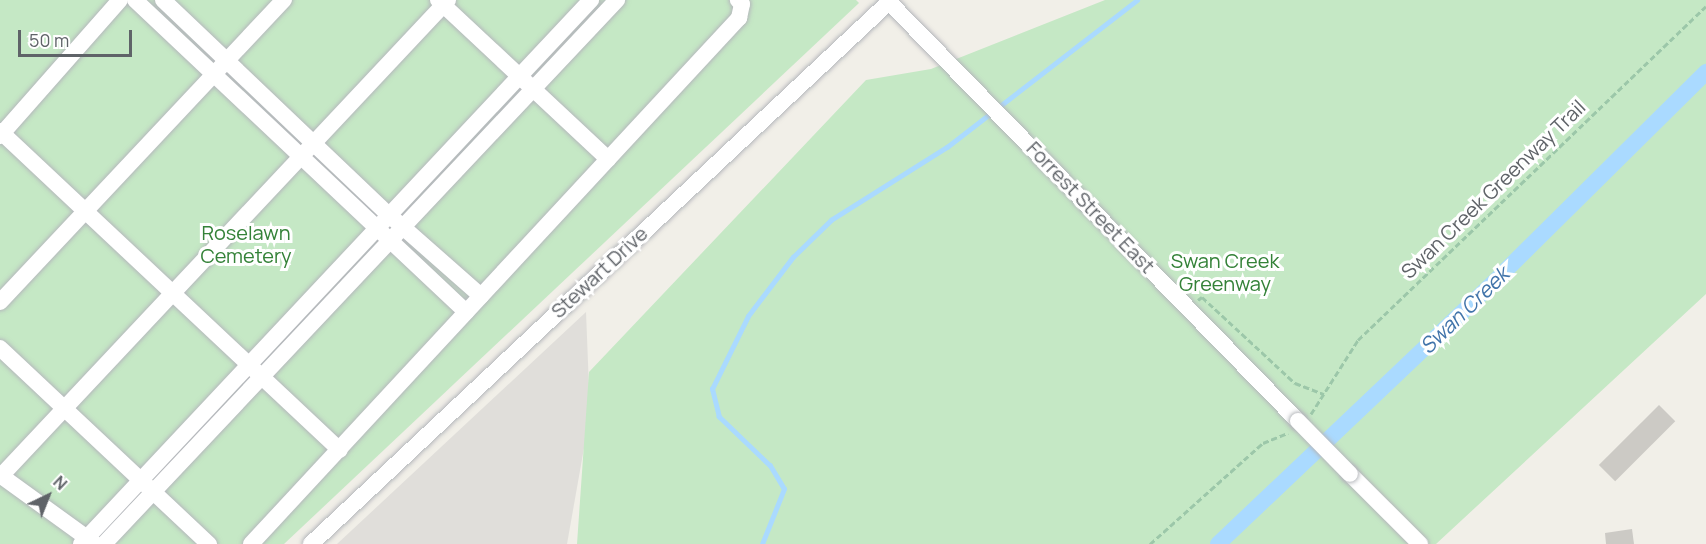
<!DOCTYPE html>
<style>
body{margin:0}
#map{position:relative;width:1706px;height:544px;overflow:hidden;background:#f1efe8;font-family:Manrope,sans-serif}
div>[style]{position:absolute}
.industrial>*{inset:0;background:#e0deda}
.green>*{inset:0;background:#c5e8c5}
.stream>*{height:4.5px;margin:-2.25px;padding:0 2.25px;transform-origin:2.25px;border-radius:2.25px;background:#aadaff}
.canal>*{height:16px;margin:-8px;padding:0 8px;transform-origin:8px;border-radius:8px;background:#aadaff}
.building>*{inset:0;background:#cccac5;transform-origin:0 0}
.path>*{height:3px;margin-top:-1.5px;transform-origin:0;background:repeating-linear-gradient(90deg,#9cc7a9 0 6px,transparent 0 9px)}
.roads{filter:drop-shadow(0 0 2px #b5b8bc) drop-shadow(0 0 2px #b5b8bc)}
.minor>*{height:16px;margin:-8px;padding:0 8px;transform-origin:8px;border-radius:8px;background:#fff}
.bridges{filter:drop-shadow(0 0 2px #b5b8bc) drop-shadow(0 0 2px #b5b8bc)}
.minor-bridge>*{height:16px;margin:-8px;padding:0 8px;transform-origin:8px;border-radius:8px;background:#fff}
span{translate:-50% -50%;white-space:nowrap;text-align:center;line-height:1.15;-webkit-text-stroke:6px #fff;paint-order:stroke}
.street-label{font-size:20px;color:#5f6368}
.park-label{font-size:20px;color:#348238}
.water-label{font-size:21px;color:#4174aa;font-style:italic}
.north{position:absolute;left:18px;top:466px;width:60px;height:60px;-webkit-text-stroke:4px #fff;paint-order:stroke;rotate:43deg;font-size:16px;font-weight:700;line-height:24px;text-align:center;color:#5f6368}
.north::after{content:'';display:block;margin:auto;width:21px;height:27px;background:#5f6368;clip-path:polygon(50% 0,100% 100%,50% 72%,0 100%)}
.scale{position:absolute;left:18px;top:30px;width:114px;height:27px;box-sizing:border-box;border:3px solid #5f6368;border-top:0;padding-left:8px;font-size:18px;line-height:21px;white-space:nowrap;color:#5f6368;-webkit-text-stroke:4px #fff;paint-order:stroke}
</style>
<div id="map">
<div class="industrial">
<i style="clip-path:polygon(586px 312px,590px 414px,567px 544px,337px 544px)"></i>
</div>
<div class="green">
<i style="clip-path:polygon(0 0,856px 0,859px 3px,284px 544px,0 544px)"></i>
<i style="clip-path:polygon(1105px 0,1706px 0,1706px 294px,1436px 544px,577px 544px,589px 372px,866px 80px,931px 69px)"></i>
</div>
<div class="stream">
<i style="left:762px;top:544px;width:59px;rotate:-68.2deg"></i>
<i style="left:784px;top:489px;width:27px;rotate:-121deg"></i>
<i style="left:770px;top:466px;width:71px;rotate:-136.1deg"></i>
<i style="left:719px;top:417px;width:29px;rotate:-104deg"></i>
<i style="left:712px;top:389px;width:81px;rotate:-63.7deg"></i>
<i style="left:748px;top:316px;width:74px;rotate:-52.7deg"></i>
<i style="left:793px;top:257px;width:53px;rotate:-44.2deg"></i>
<i style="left:831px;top:220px;width:137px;rotate:-32.2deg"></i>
<i style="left:947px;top:147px;width:240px;rotate:-37.7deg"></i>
</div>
<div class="canal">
<i style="left:1218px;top:544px;width:390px;rotate:-43.5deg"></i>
<i style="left:1501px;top:275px;width:289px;rotate:-44.7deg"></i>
</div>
<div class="building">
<i style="left:1659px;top:405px;width:23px;height:85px;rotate:45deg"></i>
<i style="clip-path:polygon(1632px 529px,1634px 544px,1606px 544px,1605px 533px)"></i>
</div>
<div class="path">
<i style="left:1198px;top:300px;width:5px;rotate:-37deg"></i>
<i style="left:1202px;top:297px;width:127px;rotate:42.8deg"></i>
<i style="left:1295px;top:383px;width:31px;rotate:21deg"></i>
<i style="left:1311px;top:414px;width:88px;rotate:-57.6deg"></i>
<i style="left:1358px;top:340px;width:482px;rotate:-43.8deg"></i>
<i style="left:1150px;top:544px;width:152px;rotate:-41.8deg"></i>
<i style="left:1263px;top:443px;width:27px;rotate:-22deg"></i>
</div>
<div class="roads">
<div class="minor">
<i style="left:135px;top:0;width:455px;rotate:43.3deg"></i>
<i style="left:163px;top:0;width:311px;rotate:43.6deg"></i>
<i style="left:388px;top:214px;width:124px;rotate:41.4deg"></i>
<i style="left:438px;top:0;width:233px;rotate:43.1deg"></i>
<i style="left:887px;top:0;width:588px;rotate:45.69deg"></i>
<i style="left:0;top:131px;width:466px;rotate:43.2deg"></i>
<i style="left:0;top:136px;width:181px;rotate:-48.6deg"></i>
<i style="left:0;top:302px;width:415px;rotate:-46.8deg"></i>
<i style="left:0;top:348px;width:287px;rotate:43.2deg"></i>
<i style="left:1350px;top:474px;width:99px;rotate:45deg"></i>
<i style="left:0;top:475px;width:116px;rotate:35.9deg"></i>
<i style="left:1px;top:476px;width:653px;rotate:-46.8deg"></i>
<i style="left:81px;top:544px;width:746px;rotate:-46.85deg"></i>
<i style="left:104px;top:544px;width:748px;rotate:-46.68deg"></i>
<i style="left:251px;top:544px;width:718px;rotate:-47.15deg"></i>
<i style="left:739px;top:18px;width:14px;rotate:-78deg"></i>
<i style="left:742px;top:4px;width:6px;rotate:-135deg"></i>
<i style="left:311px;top:544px;width:792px;rotate:-43.16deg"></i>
</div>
</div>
<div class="bridges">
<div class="minor-bridge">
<i style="left:1298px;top:421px;width:74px;rotate:45.5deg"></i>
</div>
</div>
<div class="street-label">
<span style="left:1493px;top:189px;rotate:-44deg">Swan Creek Greenway Trail</span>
<span style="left:1091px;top:207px;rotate:46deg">Forrest Street East</span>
<span style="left:599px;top:272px;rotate:-43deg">Stewart Drive</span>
</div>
<div class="park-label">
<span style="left:246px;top:244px">Roselawn<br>Cemetery</span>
<span style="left:1225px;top:272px">Swan Creek<br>Greenway</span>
</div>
<div class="water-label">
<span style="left:1464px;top:310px;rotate:-44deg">Swan Creek</span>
</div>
<div class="north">N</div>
<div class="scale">50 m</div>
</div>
